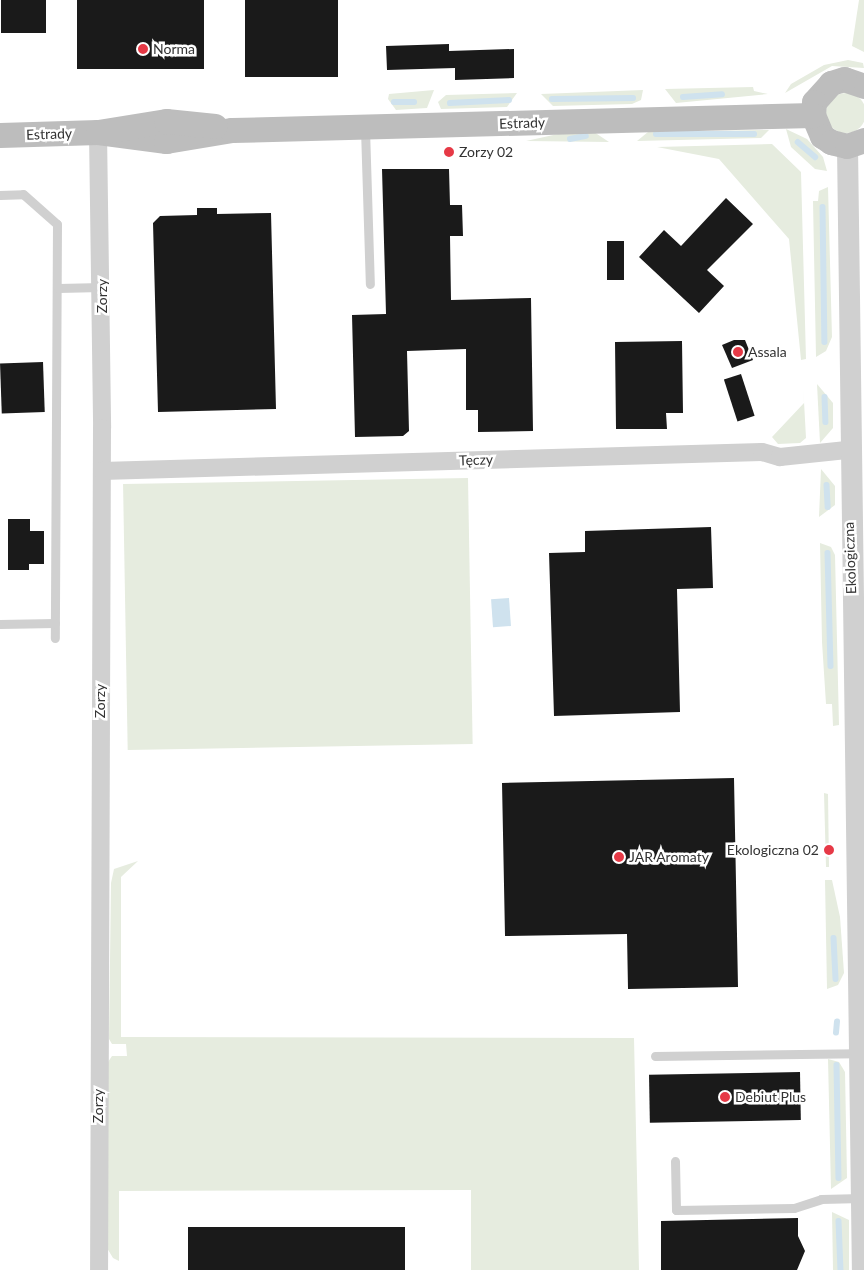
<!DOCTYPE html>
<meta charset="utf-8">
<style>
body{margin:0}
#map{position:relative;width:864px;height:1270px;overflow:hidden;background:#fff;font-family:Lato,sans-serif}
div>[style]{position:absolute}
.green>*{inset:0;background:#e6ecdf;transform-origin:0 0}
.round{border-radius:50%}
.water>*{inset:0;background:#cfe2ee;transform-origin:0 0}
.stream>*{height:5.5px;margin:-2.75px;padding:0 2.75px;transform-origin:2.75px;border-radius:2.75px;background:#cfe2ee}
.building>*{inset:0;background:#1a1a1a;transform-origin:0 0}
.service>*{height:9px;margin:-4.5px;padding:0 4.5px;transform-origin:4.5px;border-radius:4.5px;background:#d0d0d0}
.minor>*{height:18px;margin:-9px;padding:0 9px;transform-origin:9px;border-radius:9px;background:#d0d0d0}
.tertiary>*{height:21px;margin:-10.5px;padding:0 10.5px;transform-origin:10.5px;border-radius:10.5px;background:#d0d0d0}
.secondary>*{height:25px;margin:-12.5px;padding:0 12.5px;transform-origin:12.5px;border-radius:12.5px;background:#bdbdbd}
.dots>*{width:14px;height:14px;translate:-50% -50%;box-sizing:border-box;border:2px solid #fff;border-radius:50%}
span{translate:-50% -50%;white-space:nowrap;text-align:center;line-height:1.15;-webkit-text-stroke:5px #fff;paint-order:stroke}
.poi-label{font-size:14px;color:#333}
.left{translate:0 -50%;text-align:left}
.right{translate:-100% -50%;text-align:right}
.street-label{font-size:14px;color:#333}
</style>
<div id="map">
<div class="green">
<i style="clip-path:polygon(859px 0,864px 0,864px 52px,852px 46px)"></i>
<i style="clip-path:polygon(848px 60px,863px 63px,864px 68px,832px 66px,785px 93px,791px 84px,824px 65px)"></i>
<i style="clip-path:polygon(753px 87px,754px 91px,768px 94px,676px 103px,665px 89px)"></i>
<i style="clip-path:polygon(434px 90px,427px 108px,396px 110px,388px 99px,389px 94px)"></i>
<i style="clip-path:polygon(643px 90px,641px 100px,632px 104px,553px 106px,541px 94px)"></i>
<i style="clip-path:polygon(517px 93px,507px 107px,441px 109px,438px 102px,446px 95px)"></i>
<i class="round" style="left:826px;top:93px;width:40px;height:40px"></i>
<i style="clip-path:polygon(786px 129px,807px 139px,823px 157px,827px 171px,815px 169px,791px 147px)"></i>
<i style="clip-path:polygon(769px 130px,761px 138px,637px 141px,648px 132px)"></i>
<i style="clip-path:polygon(567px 132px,594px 132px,609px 142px,526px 141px)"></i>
<i style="clip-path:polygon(772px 144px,801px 172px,806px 359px,801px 360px,789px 239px,719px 159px,657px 147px)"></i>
<i style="clip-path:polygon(828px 187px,832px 337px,826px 351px,816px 357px,813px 201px,818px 201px,819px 191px)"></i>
<i style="clip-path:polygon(803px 383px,806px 438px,800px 443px,778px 444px,772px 437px,804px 403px)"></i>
<i style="clip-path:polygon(817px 384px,833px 403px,833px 428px,820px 443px)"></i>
<i style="clip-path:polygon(821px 469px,835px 486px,835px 505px,819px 517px)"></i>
<i style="left:468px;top:478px;width:266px;height:345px;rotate:89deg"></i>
<i style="clip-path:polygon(820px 543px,831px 547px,835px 555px,839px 725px,833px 726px,832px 704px,826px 704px,822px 642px)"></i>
<i style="clip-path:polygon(824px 793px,828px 794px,829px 867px,826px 867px)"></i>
<i style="clip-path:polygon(138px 861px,121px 877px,121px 1037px,634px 1038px,639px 1270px,471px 1270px,471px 1190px,119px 1191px,119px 1261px,113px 1258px,107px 1248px,108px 1062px,112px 1056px,127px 1056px,126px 1044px,112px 1044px,109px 1039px,111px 883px,114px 869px)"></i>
<i style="clip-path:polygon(825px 880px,832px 880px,840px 917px,844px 973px,838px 985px,827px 989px)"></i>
<i style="clip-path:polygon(828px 1059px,839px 1062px,845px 1072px,847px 1178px,831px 1189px)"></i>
<i style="clip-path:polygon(832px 1212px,849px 1220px,849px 1270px,833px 1270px)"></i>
</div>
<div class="water">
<i style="left:509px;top:598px;width:28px;height:18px;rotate:86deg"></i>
</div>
<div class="stream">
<i style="left:683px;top:97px;width:39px;rotate:-4deg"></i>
<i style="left:552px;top:99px;width:81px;rotate:-0.7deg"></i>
<i style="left:394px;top:102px;width:20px"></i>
<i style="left:450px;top:103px;width:59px;rotate:-2.9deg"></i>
<i style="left:656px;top:134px;width:98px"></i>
<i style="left:570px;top:139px;width:16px;rotate:-11deg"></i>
<i style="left:798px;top:142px;width:23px;rotate:41deg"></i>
<i style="left:823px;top:207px;width:135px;rotate:89.2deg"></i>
<i style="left:825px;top:397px;width:25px;rotate:88deg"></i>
<i style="left:827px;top:485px;width:22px;rotate:87deg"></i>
<i style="left:828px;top:553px;width:113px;rotate:88.5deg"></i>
<i style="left:834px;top:938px;width:41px;rotate:87.2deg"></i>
<i style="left:836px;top:1033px;width:11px;rotate:-85deg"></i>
<i style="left:837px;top:1065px;width:113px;rotate:89deg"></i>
<i style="left:839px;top:1221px;width:49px;rotate:87.7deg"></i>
</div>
<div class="building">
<i style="left:1px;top:0;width:45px;height:33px"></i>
<i style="left:77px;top:0;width:127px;height:69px"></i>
<i style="left:245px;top:0;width:93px;height:77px"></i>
<i style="clip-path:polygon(449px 44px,449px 51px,514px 49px,514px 78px,455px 80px,455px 68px,387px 70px,386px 46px)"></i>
<i style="clip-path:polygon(382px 169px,449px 169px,450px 205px,462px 205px,463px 236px,450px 236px,451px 300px,531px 298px,533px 431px,478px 432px,478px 410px,466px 410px,466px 349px,407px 351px,409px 431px,403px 436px,355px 437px,352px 315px,386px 314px)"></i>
<i style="clip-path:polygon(726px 198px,753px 224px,707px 270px,724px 286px,699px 313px,639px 257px,664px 230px,681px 246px)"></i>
<i style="clip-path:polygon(197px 208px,217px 208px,217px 214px,271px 213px,276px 409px,158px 412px,153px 223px,160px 216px,197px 215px)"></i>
<i style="left:607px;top:241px;width:17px;height:39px"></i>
<i style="clip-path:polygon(734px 340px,745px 340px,753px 360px,732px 368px,722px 345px)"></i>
<i style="clip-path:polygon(682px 341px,683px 413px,666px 413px,667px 429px,616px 429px,615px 342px)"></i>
<i style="left:43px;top:362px;width:50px;height:43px;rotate:88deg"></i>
<i style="left:741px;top:374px;width:44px;height:18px;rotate:72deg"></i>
<i style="clip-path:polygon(8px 519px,30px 519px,30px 531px,44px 531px,44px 564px,29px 564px,29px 570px,8px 570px)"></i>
<i style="clip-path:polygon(711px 527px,713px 588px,677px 589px,680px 712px,554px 716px,549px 553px,585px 552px,585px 531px)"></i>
<i style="clip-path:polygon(734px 778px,738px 987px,628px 989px,627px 934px,505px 936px,502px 783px)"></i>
<i style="left:800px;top:1072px;width:48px;height:151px;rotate:89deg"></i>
<i style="clip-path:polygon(798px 1218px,798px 1236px,805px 1251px,797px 1270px,661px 1270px,661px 1221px)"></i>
<i style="left:188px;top:1227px;width:217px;height:43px"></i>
</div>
<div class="service">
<i style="left:365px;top:129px;width:155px;rotate:88.2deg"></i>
<i style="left:0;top:195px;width:23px;rotate:-2deg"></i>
<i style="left:23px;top:194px;width:45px;rotate:41.4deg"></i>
<i style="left:57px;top:224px;width:414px;rotate:90.3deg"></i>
<i style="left:58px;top:288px;width:44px;rotate:-1.3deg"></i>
<i style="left:0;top:624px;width:55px;rotate:-1deg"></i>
<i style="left:655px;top:1056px;width:203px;rotate:-0.8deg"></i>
<i style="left:675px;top:1161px;width:49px;rotate:88.8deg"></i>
<i style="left:676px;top:1210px;width:118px;rotate:-1deg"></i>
<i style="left:794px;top:1208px;width:28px;rotate:-18deg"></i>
<i style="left:821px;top:1199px;width:41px;rotate:-1.4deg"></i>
</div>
<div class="minor">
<i style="left:98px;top:132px;width:296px;rotate:89.2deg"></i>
<i style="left:102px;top:428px;width:842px;rotate:90.2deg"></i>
<i style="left:102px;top:471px;width:660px;rotate:-1.65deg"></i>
<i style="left:762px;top:452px;width:19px;rotate:16deg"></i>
<i style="left:780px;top:457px;width:67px;rotate:-6deg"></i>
</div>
<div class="tertiary">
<i style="left:847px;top:146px;width:1124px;rotate:89.24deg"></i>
</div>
<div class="secondary">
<i style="left:864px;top:86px;width:21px;rotate:-161deg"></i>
<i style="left:844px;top:79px;width:14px;rotate:163deg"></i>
<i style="left:831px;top:83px;width:25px;rotate:132deg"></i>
<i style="left:814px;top:102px;width:13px;rotate:94deg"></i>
<i style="left:813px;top:115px;width:23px;rotate:67deg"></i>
<i style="left:822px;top:136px;width:11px;rotate:34deg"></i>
<i style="left:831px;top:142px;width:16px;rotate:14deg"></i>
<i style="left:847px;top:146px;width:18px;rotate:-19deg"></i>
<i style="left:98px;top:132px;width:69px;rotate:7.5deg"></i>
<i style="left:166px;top:141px;width:67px;rotate:-9.5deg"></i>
<i style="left:232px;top:130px;width:581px;rotate:-1.48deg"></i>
<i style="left:0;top:135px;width:98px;rotate:-1.8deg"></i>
<i style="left:98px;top:132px;width:69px;rotate:-9.2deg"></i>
<i style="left:166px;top:121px;width:49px;rotate:5.8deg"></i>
</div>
<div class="dots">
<i style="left:143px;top:49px;background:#e63946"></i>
<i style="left:449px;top:152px;background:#e63946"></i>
<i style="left:738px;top:352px;background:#e63946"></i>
<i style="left:829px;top:850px;background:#e63946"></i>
<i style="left:619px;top:857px;background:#e63946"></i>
<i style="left:725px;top:1097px;background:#e63946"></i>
</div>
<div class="poi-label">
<span class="left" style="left:153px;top:49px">Norma</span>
<span class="left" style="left:459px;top:152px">Zorzy 02</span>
<span class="left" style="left:748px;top:352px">Assala</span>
<span class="right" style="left:819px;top:850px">Ekologiczna 02</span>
<span class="left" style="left:629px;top:857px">JAR Aromaty</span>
<span class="left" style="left:735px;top:1097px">Debiut Plus</span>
</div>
<div class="street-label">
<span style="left:522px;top:123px;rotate:-2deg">Estrady</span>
<span style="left:49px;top:134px;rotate:-2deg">Estrady</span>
<span style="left:102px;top:296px;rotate:-90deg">Zorzy</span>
<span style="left:476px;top:460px;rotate:-2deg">Tęczy</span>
<span style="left:850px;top:558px;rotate:-92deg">Ekologiczna</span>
<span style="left:100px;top:701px;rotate:-90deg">Zorzy</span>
<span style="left:98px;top:1106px;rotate:-90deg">Zorzy</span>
</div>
</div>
